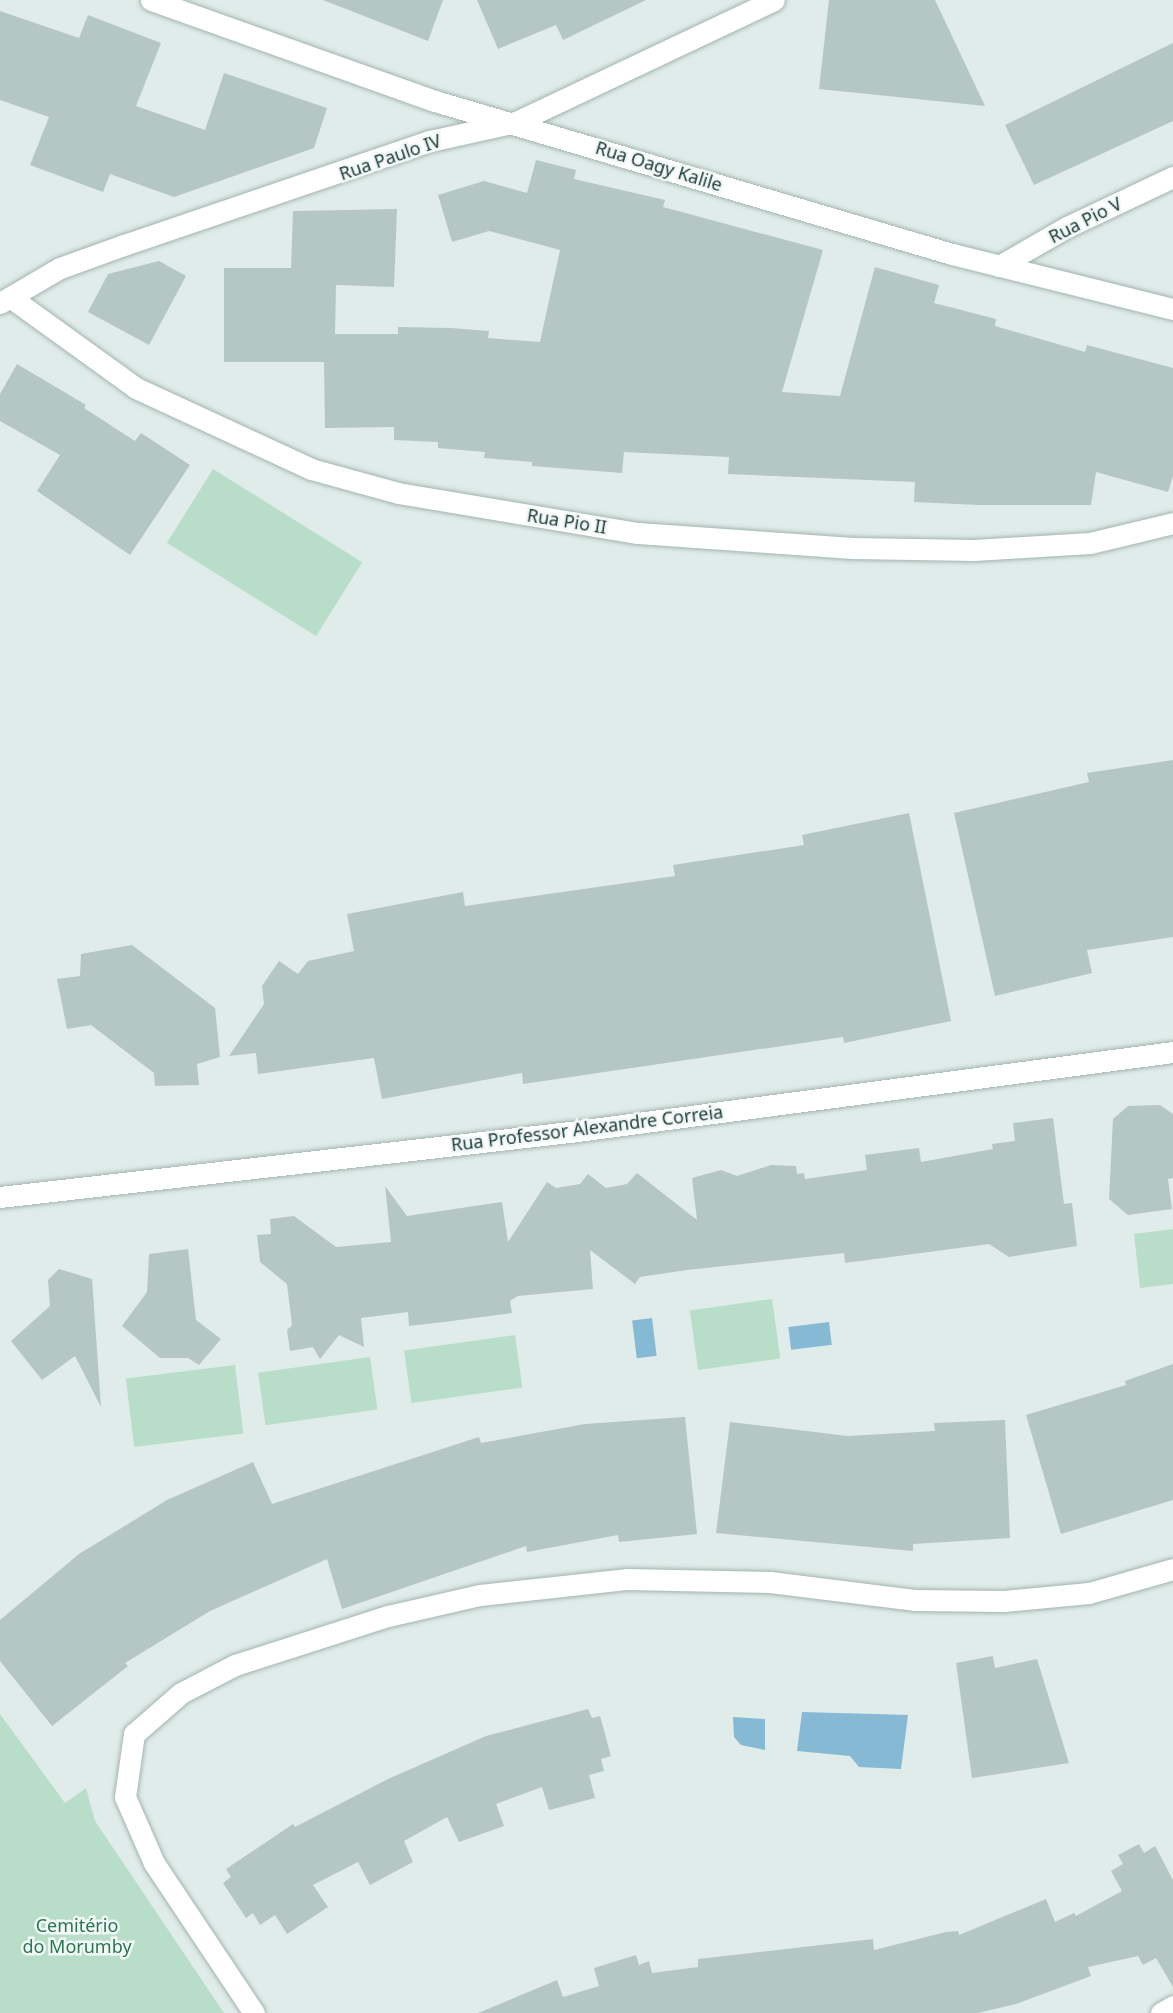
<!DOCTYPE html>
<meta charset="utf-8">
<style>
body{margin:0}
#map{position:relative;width:1173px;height:2013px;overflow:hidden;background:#e0ece9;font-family:"Noto Sans",sans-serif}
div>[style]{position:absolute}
.green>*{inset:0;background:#b8dec9;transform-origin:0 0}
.water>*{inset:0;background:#85b9d4;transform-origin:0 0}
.building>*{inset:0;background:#b5c7c2}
.roads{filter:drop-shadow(0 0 2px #a3b4b1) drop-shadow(0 0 2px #a3b4b1)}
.minor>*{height:21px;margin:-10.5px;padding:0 10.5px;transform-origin:10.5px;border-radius:10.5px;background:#fff}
span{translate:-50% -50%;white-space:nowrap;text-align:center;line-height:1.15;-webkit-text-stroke:5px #f1f8f6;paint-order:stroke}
.street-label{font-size:18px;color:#203d3b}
.park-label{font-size:18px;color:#287655}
</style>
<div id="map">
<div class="green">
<i style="left:213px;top:469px;width:176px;height:87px;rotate:32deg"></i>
<i style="clip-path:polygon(1173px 1229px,1173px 1284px,1140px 1288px,1134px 1234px)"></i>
<i style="left:772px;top:1299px;width:60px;height:83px;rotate:82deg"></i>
<i style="left:515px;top:1335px;width:53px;height:112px;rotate:82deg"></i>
<i style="left:370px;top:1357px;width:53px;height:113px;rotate:82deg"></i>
<i style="left:235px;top:1365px;width:69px;height:110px;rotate:83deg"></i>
<i style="clip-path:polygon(0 1714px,65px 1803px,86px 1788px,95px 1821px,224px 2013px,0 2013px)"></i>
</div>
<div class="water">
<i style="left:652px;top:1318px;width:38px;height:20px;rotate:83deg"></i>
<i style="left:829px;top:1322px;width:23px;height:41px;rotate:83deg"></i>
<i style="clip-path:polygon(802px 1712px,908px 1715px,901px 1769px,859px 1767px,850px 1756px,797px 1751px)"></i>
<i style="clip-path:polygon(733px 1717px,765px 1719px,765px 1750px,741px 1745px,734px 1737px)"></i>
</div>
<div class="building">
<i style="clip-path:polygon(323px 0,443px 0,428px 41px)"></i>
<i style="clip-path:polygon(477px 0,646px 0,563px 40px,556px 25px,498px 49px)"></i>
<i style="clip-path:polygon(829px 0,935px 0,985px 106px,819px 89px)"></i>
<i style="clip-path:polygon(0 11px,79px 38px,88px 15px,161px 43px,136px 106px,205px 130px,224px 73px,327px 108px,314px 148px,174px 197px,110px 174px,103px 192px,30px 165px,49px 117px,0 100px)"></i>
<i style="clip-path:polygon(1173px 43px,1173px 121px,1034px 185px,1005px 125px)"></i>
<i style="clip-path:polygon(536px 160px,576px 170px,574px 179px,665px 200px,663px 207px,823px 250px,782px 392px,840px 396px,875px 267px,939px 285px,934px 303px,996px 319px,995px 326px,1085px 352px,1087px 345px,1173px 368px,1173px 476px,1168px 492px,1096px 472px,1091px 505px,979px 505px,914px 502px,915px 482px,728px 474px,729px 457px,624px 452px,622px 473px,532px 466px,532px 462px,484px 458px,485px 452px,438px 448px,438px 442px,394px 440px,394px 427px,325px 428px,324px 362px,224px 362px,224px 268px,291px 268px,293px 211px,397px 209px,394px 287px,336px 285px,335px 334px,398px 334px,398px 327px,451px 328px,489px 331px,488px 338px,540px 342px,560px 250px,489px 231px,452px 242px,438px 195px,484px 181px,527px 193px)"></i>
<i style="clip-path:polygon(159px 261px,186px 276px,149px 345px,88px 312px,108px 274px)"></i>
<i style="clip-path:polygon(17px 364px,86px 405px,84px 408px,135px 441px,141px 433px,190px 465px,130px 555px,37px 491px,60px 455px,0 421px,0 394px)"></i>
<i style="clip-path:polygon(1173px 760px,1173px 937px,1087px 950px,1092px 973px,995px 996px,954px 813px,1089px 782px,1087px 773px)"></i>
<i style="clip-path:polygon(909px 813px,951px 1021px,844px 1043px,843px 1037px,523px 1084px,522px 1073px,382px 1099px,374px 1058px,258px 1074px,256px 1053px,229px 1056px,264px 1004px,262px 986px,279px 961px,298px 974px,308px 961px,354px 951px,347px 914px,463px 892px,465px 906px,675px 876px,673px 865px,804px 845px,802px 835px)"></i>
<i style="clip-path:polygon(132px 945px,215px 1008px,220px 1057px,197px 1064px,199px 1085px,155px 1086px,154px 1073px,91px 1025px,67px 1029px,57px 979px,80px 976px,81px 954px)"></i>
<i style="clip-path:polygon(1160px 1105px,1173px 1114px,1173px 1178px,1168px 1179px,1172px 1209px,1128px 1215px,1109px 1199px,1113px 1119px,1128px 1106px)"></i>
<i style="clip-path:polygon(1053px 1118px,1064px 1204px,1072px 1203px,1077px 1246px,1009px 1257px,989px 1244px,845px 1263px,844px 1253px,687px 1270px,640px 1277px,635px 1284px,590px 1250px,593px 1289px,518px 1296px,510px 1301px,512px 1313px,444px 1322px,409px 1326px,408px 1312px,361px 1318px,364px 1347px,339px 1335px,320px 1359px,313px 1347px,290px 1351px,287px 1330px,292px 1325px,287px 1284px,260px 1262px,257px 1235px,271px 1234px,270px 1219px,294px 1216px,336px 1247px,391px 1242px,385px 1186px,407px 1216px,502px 1202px,508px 1242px,547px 1182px,556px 1188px,580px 1184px,588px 1174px,606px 1188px,627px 1184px,637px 1173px,697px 1220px,692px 1178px,721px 1170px,737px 1176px,771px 1165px,796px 1166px,797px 1174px,804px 1173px,805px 1179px,867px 1170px,865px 1155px,919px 1148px,921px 1162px,993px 1149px,992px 1144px,1015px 1141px,1013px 1123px)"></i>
<i style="clip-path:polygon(188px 1249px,196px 1320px,221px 1339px,199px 1365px,188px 1358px,160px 1358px,122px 1326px,147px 1292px,149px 1254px)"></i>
<i style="clip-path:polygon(59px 1269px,92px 1279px,101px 1407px,75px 1356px,42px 1380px,11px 1341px,50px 1306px,48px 1280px)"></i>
<i style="clip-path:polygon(1173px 1364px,1173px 1500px,1061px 1534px,1026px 1415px,1126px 1385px,1125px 1381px)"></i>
<i style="clip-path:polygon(685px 1417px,697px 1534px,619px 1542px,618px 1535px,527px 1552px,526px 1546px,342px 1609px,327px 1559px,210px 1611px,125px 1663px,128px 1666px,52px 1726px,0 1661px,0 1620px,79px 1554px,167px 1500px,253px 1462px,272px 1504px,479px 1437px,481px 1443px,585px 1424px)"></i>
<i style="clip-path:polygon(1005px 1420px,1010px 1538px,913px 1544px,913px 1551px,716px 1533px,730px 1422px,848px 1436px,935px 1431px,934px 1423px)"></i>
<i style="clip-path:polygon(993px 1656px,995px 1668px,1037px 1659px,1069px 1763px,972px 1778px,956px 1663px)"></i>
<i style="clip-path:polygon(588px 1709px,592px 1718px,600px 1716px,611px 1756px,601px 1759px,604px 1771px,589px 1775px,595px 1798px,549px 1810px,542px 1787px,496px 1804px,504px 1826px,459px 1842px,447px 1817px,404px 1841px,413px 1862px,370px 1885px,358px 1862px,313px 1885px,328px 1907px,287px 1934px,275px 1915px,260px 1925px,253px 1913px,246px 1918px,223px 1883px,231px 1877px,226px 1869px,293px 1824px,295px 1827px,388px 1779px,486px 1736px)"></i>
<i style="clip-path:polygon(1139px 1844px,1144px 1853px,1155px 1846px,1173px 1880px,1173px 1987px,1156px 1958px,1143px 1965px,1138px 1956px,1088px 1967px,1091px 1976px,1016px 2004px,978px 2013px,478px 2013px,557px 1980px,563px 1997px,599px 1986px,594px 1968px,636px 1955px,639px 1965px,649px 1961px,652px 1973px,698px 1967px,698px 1959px,873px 1939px,874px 1950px,946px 1932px,958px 1931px,959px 1935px,1046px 1899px,1055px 1922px,1074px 1913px,1076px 1916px,1122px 1891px,1111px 1871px,1123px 1864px,1118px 1855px)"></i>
</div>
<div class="roads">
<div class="minor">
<i style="left:151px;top:0;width:301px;rotate:19.6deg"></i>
<i style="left:435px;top:101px;width:539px;rotate:16.49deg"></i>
<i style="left:952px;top:254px;width:228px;rotate:14deg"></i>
<i style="left:999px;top:266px;width:78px;rotate:-29.8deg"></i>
<i style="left:1067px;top:227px;width:117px;rotate:-25.3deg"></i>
<i style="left:10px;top:297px;width:155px;rotate:35.8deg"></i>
<i style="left:136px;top:388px;width:193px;rotate:24.8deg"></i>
<i style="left:311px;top:469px;width:90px;rotate:15.4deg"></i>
<i style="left:398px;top:493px;width:243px;rotate:9.5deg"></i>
<i style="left:638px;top:533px;width:215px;rotate:4deg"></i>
<i style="left:852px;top:548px;width:122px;rotate:0.9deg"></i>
<i style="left:974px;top:550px;width:116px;rotate:-3.5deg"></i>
<i style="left:1090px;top:543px;width:85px;rotate:-13.5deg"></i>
<i style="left:0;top:303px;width:69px;rotate:-30.3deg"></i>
<i style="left:60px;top:268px;width:68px;rotate:-19.8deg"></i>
<i style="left:124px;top:245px;width:323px;rotate:-18.8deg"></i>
<i style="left:430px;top:141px;width:88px;rotate:-12.5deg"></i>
<i style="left:516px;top:122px;width:285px;rotate:-25.3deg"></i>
<i style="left:0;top:1197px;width:574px;rotate:-6.51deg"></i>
<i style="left:570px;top:1132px;width:608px;rotate:-7.56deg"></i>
<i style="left:254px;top:2013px;width:180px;rotate:-123.7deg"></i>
<i style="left:154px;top:1863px;width:72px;rotate:-113.7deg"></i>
<i style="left:125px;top:1797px;width:64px;rotate:-81.9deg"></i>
<i style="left:134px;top:1734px;width:62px;rotate:-41.1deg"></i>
<i style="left:181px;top:1693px;width:61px;rotate:-27.4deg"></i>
<i style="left:235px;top:1665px;width:161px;rotate:-17.8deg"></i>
<i style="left:388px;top:1616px;width:94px;rotate:-12.9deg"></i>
<i style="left:480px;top:1595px;width:149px;rotate:-6.2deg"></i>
<i style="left:628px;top:1579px;width:142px;rotate:1.2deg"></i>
<i style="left:770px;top:1582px;width:145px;rotate:7.1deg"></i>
<i style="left:914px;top:1600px;width:90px;rotate:0.6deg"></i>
<i style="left:1004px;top:1601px;width:85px;rotate:-5.4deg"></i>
<i style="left:1089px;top:1593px;width:87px;rotate:-15.9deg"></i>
<i style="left:1161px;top:2013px;width:14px;rotate:-30deg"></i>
</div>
</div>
<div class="street-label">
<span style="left:390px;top:157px;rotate:-19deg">Rua Paulo IV</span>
<span style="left:659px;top:166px;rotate:17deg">Rua Oagy Kalile</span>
<span style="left:1085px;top:220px;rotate:-27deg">Rua Pio V</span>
<span style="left:567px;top:521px;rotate:9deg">Rua Pio II</span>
<span style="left:587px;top:1128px;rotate:-7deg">Rua Professor Alexandre Correia</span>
</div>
<div class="park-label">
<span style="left:77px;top:1936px">Cemitério<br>do Morumby</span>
</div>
</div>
